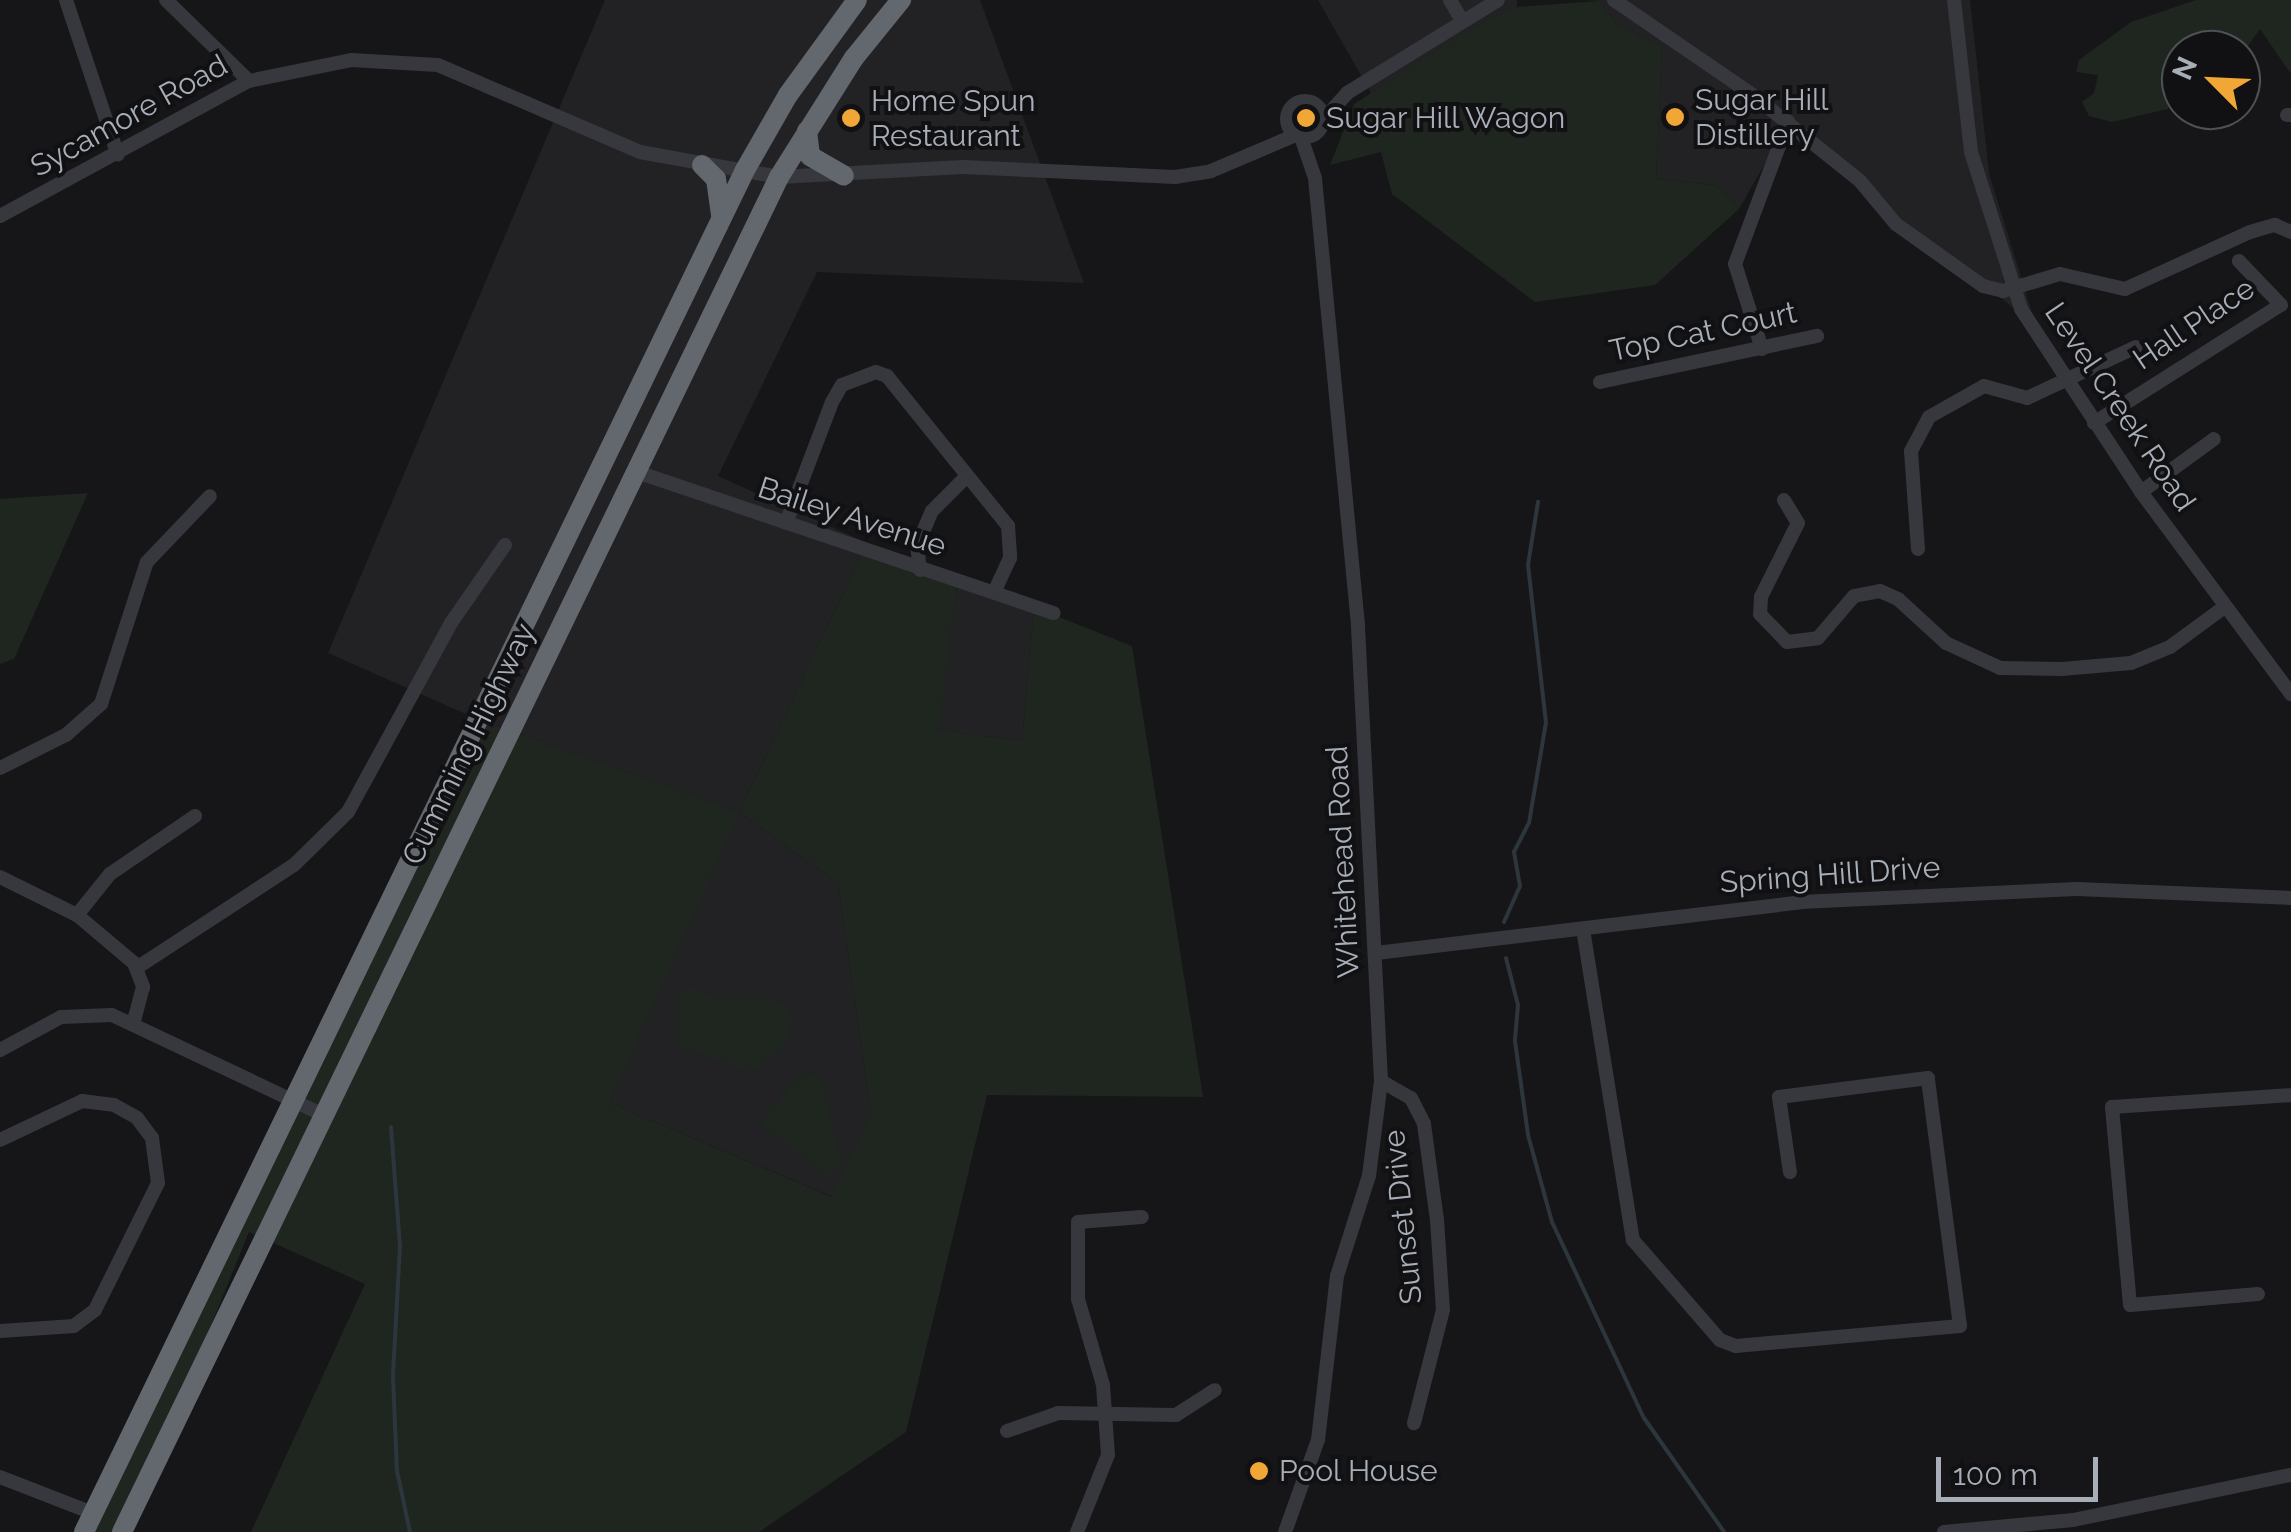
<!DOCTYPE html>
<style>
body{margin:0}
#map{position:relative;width:2291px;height:1532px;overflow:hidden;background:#161618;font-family:Raleway,sans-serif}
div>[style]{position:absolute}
.built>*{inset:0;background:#222225}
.green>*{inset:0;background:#1e261f}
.stream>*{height:4px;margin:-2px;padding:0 2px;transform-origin:2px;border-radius:2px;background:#2c363c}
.minor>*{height:14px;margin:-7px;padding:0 7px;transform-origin:7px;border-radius:7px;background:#37383d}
.minor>.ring{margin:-7px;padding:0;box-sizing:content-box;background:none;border:14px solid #37383d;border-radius:50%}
.highway>*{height:20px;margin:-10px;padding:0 10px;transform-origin:10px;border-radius:10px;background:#63676e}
.dots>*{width:28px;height:28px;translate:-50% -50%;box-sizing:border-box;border:5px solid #111113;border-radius:50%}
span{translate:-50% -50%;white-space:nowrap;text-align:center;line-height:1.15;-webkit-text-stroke:8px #111113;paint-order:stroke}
.poi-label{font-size:30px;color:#a8aeb8}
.left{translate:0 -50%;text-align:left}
.street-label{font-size:30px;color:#a8aeb8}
.north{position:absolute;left:2161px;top:30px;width:100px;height:100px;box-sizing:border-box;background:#111113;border:2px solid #4d5055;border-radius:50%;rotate:294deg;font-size:28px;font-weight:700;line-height:40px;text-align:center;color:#a8aeb8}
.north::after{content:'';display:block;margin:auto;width:35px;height:45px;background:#f0a736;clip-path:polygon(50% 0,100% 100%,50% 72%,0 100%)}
.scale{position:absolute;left:1936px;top:1457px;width:162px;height:45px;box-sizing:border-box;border:5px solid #a8aeb8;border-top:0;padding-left:12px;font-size:30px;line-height:35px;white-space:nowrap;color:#a8aeb8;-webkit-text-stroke:8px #111113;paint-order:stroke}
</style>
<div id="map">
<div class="built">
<i style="clip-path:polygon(605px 0,980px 0,1084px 283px,817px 272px,718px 476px,867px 543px,739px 812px,838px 883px,871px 1113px,833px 1197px,610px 1103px,738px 812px,477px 719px,328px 653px)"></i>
<i style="clip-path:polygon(1318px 0,1517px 0,1517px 7px,1371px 93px)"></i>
<i style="clip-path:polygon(1583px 0,1970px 0,1989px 173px,2036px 326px,1786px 127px,1739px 209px,1715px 185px,1656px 179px,1662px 46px,1615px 22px,1599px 1px)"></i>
<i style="clip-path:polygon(958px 578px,1034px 607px,1022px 741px,938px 730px)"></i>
</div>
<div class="green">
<i style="clip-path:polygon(2196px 0,2291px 0,2291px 74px,2260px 29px,2241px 56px,2241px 50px,2181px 50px,2181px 75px,2171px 82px,2168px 109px,2112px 122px,2089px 116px,2082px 102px,2094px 93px,2098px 75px,2076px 72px,2079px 60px,2131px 22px)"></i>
<i style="clip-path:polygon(1599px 1px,1615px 22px,1662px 46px,1656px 179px,1715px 185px,1739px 209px,1655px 285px,1535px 302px,1392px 194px,1381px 152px,1330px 165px,1354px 104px,1466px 32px,1517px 7px)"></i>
<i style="clip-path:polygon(88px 493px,14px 659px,0 664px,0 499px)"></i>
<i style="clip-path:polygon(evenodd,867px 543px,958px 578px,939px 730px,1022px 741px,1034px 607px,1132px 646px,1203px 1097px,987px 1095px,906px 1432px,759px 1532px,251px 1532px,365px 1284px,249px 1232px,181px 1399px,117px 1532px,95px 1532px,477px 719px,739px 812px,867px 543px,739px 812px,838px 883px,871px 1113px,832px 1197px,610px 1103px,739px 812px)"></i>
<i style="clip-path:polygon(685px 985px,716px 1000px,771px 999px,788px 1008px,792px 1022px,782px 1050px,752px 1072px,680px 1047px,679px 1000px)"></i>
<i style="clip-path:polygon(805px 1071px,822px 1080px,842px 1163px,826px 1178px,760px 1122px)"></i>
</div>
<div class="stream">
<i style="left:1504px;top:922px;width:39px;rotate:-66deg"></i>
<i style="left:1520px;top:886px;width:35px;rotate:-100deg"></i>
<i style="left:1514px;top:852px;width:33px;rotate:-63deg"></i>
<i style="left:1529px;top:823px;width:101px;rotate:-80.4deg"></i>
<i style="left:1546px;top:723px;width:159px;rotate:-96.5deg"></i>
<i style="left:1528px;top:565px;width:64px;rotate:-81deg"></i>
<i style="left:1506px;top:958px;width:49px;rotate:75.7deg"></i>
<i style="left:1518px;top:1005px;width:36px;rotate:95deg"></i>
<i style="left:1515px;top:1041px;width:95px;rotate:82.1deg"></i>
<i style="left:1528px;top:1135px;width:90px;rotate:74.6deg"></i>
<i style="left:1552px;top:1222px;width:217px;rotate:64.9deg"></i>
<i style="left:1644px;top:1418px;width:139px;rotate:54.9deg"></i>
<i style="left:391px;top:1127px;width:119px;rotate:85.7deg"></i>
<i style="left:400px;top:1246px;width:131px;rotate:93.1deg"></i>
<i style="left:393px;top:1377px;width:94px;rotate:87.6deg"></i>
<i style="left:397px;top:1471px;width:62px;rotate:78deg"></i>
</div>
<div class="minor">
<i style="left:66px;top:0;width:163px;rotate:71.5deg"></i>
<i style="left:166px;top:0;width:116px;rotate:44.3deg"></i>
<i style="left:1450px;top:0;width:24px;rotate:60deg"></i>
<i style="left:1614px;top:0;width:170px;rotate:34.4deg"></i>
<i style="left:1754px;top:96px;width:136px;rotate:38.7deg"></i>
<i style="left:1860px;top:181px;width:56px;rotate:50.1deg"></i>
<i style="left:1896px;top:224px;width:107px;rotate:35.5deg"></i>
<i style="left:1983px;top:286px;width:21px;rotate:14deg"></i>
<i style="left:2003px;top:291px;width:59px;rotate:-16.6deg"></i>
<i style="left:2060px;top:274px;width:67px;rotate:13deg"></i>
<i style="left:2125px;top:289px;width:137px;rotate:-24.5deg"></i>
<i style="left:2250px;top:232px;width:26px;rotate:-16deg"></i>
<i style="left:2275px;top:225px;width:17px;rotate:24deg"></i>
<i style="left:1954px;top:0;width:153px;rotate:83.6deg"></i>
<i style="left:1971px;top:152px;width:165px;rotate:72.3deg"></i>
<i style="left:2021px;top:309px;width:219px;rotate:56.7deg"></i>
<i style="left:2141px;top:492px;width:252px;rotate:53.4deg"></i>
<i class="ring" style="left:1287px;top:101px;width:22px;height:22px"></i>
<i style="left:2287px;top:115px;width:4px"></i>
<i style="left:1323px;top:120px;width:36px;rotate:-48deg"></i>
<i style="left:1347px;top:93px;width:177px;rotate:-31.6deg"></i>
<i style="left:0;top:216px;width:283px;rotate:-28.5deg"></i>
<i style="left:249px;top:81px;width:104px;rotate:-11.6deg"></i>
<i style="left:351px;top:60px;width:87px;rotate:3.3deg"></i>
<i style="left:438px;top:65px;width:220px;rotate:23.3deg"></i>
<i style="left:640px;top:152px;width:141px;rotate:10.2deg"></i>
<i style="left:779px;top:177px;width:184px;rotate:-3.1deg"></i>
<i style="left:963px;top:167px;width:212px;rotate:2.7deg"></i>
<i style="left:1175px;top:177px;width:36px;rotate:-9deg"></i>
<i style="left:1211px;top:171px;width:92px;rotate:-23deg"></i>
<i style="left:1762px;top:349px;width:89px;rotate:-107.6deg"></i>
<i style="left:1735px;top:264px;width:152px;rotate:-69.5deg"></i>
<i style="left:1600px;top:382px;width:222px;rotate:-12deg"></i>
<i style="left:2094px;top:423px;width:221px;rotate:-32.3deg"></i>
<i style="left:2281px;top:305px;width:61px;rotate:-133.7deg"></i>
<i style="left:634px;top:471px;width:443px;rotate:18.7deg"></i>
<i style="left:2141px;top:492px;width:90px;rotate:-36deg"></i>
<i style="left:1784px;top:500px;width:27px;rotate:59deg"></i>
<i style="left:1798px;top:523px;width:83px;rotate:116.6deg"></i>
<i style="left:1761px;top:597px;width:17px;rotate:93deg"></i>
<i style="left:1760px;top:614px;width:39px;rotate:46deg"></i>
<i style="left:1787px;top:642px;width:31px;rotate:-7deg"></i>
<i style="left:1818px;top:638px;width:55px;rotate:-49.4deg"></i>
<i style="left:1854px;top:596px;width:26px;rotate:-11deg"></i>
<i style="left:1880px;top:591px;width:20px;rotate:24deg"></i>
<i style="left:1898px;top:599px;width:65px;rotate:42.5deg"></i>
<i style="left:1946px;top:643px;width:60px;rotate:24.8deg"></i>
<i style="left:2000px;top:668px;width:62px;rotate:0.9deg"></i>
<i style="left:2062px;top:669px;width:69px;rotate:-5deg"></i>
<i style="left:2131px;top:663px;width:42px;rotate:-22.3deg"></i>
<i style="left:2170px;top:647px;width:66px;rotate:-36.3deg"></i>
<i style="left:786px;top:523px;width:129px;rotate:-69.2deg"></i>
<i style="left:832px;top:402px;width:20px;rotate:-60deg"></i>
<i style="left:842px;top:385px;width:36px;rotate:-21deg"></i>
<i style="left:876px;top:372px;width:12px;rotate:20deg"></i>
<i style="left:887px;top:376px;width:193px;rotate:51.1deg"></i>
<i style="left:1008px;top:526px;width:32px;rotate:86deg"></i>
<i style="left:1010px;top:558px;width:38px;rotate:115deg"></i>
<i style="left:1918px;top:549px;width:98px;rotate:-94.1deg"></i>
<i style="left:1911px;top:451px;width:38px;rotate:-62deg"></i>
<i style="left:1929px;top:417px;width:63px;rotate:-29.4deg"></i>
<i style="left:1984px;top:386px;width:45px;rotate:15.6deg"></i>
<i style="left:2027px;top:398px;width:120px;rotate:-25.1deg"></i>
<i style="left:920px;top:570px;width:24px;rotate:-97deg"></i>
<i style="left:917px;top:546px;width:38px;rotate:-67deg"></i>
<i style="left:932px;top:511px;width:48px;rotate:-45deg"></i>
<i style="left:0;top:768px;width:74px;rotate:-26.6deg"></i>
<i style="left:66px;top:735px;width:47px;rotate:-41.5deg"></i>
<i style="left:101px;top:704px;width:149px;rotate:-72.1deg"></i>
<i style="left:147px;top:562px;width:91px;rotate:-46.3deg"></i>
<i style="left:0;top:877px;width:86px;rotate:26.3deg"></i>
<i style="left:77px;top:915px;width:75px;rotate:40.1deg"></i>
<i style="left:134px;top:963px;width:26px;rotate:69deg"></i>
<i style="left:143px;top:987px;width:35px;rotate:105deg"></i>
<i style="left:77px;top:915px;width:53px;rotate:-51.2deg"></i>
<i style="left:110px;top:874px;width:103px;rotate:-34.3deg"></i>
<i style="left:1583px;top:929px;width:315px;rotate:80.9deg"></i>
<i style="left:1633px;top:1240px;width:133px;rotate:49deg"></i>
<i style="left:1720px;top:1340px;width:17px;rotate:21deg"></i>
<i style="left:1736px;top:1346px;width:225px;rotate:-5.1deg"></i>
<i style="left:1960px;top:1326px;width:250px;rotate:-97.4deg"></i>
<i style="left:1928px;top:1078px;width:150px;rotate:172.7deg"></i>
<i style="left:1779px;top:1097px;width:76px;rotate:81.7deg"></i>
<i style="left:1376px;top:953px;width:428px;rotate:-6.8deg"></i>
<i style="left:1801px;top:902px;width:276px;rotate:-2.7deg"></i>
<i style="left:2077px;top:889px;width:214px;rotate:2.4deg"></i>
<i style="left:138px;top:967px;width:186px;rotate:-33.2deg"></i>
<i style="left:294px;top:865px;width:76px;rotate:-44.5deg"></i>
<i style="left:348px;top:812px;width:215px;rotate:-61.4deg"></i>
<i style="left:451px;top:623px;width:95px;rotate:-55.3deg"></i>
<i style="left:0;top:1050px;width:69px;rotate:-28.4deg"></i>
<i style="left:61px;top:1017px;width:51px;rotate:-2.2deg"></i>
<i style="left:112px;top:1015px;width:231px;rotate:25.3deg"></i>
<i style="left:1381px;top:1081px;width:34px;rotate:30deg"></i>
<i style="left:1411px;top:1098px;width:29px;rotate:63deg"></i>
<i style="left:1424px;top:1124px;width:97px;rotate:82.3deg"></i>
<i style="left:1437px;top:1220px;width:90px;rotate:86.2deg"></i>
<i style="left:1443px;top:1310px;width:117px;rotate:104.4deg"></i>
<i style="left:0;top:1140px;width:91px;rotate:-25.4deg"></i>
<i style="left:82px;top:1101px;width:32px;rotate:7deg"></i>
<i style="left:114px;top:1105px;width:26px;rotate:29deg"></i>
<i style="left:137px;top:1118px;width:25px;rotate:53deg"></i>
<i style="left:152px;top:1138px;width:45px;rotate:82.4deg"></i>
<i style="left:158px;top:1183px;width:142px;rotate:116.4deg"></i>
<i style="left:95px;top:1310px;width:26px;rotate:143deg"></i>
<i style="left:74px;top:1326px;width:74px;rotate:176.1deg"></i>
<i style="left:2258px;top:1294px;width:128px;rotate:175.1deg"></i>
<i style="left:2130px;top:1305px;width:199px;rotate:-95.2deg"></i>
<i style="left:2112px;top:1107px;width:179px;rotate:-3.8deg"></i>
<i style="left:1007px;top:1431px;width:54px;rotate:-19.4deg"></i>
<i style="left:1058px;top:1413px;width:118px;rotate:1deg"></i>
<i style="left:1176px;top:1415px;width:46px;rotate:-32.7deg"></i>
<i style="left:0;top:1477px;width:100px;rotate:21.2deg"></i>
<i style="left:1077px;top:1532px;width:83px;rotate:-68.1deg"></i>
<i style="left:1108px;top:1455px;width:70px;rotate:-94.1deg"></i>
<i style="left:1103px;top:1385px;width:90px;rotate:-106.2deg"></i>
<i style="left:1078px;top:1299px;width:77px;rotate:-90deg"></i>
<i style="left:1078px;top:1222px;width:64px;rotate:-4.5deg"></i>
<i style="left:1285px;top:1532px;width:98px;rotate:-70.3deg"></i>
<i style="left:1318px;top:1440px;width:165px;rotate:-83.4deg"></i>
<i style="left:1337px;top:1276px;width:105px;rotate:-72.3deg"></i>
<i style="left:1369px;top:1176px;width:96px;rotate:-82.8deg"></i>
<i style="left:1381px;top:1081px;width:457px;rotate:-92.9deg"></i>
<i style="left:1358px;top:625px;width:449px;rotate:-95.5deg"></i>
<i style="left:1315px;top:178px;width:43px;rotate:-108.9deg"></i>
<i style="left:1944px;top:1532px;width:130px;rotate:-5.3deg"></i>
<i style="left:2073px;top:1520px;width:223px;rotate:-11.7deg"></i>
</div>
<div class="highway">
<i style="left:807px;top:131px;width:25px;rotate:83deg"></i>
<i style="left:810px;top:156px;width:39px;rotate:30deg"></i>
<i style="left:702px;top:165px;width:20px;rotate:45deg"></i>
<i style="left:716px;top:179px;width:37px;rotate:82deg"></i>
<i style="left:84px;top:1532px;width:1514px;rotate:-64.11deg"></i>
<i style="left:745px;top:170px;width:86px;rotate:-60.2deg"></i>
<i style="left:788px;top:95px;width:117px;rotate:-54deg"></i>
<i style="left:122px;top:1532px;width:1506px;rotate:-64.13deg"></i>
<i style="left:779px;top:177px;width:141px;rotate:-57.8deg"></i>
<i style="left:854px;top:58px;width:75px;rotate:-51deg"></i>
</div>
<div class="dots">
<i style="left:1675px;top:117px;background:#f0a736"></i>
<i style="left:851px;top:118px;background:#f0a736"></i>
<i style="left:1306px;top:118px;background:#f0a736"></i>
<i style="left:1259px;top:1471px;background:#f0a736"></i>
</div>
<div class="poi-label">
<span class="left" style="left:1695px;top:117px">Sugar Hill<br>Distillery</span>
<span class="left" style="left:871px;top:118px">Home Spun<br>Restaurant</span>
<span class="left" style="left:1326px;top:118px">Sugar Hill Wagon</span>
<span class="left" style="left:1279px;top:1471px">Pool House</span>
</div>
<div class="street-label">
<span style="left:129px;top:116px;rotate:-29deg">Sycamore Road</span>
<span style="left:2194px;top:324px;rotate:-34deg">Hall Place</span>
<span style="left:1703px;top:332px;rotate:-12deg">Top Cat Court</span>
<span style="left:2120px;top:407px;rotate:56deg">Level Creek Road</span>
<span style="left:852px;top:517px;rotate:18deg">Bailey Avenue</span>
<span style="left:469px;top:744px;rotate:-64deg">Cumming Highway</span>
<span style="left:1343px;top:862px;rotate:-93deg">Whitehead Road</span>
<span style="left:1830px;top:875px;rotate:-4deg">Spring Hill Drive</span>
<span style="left:1403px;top:1217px;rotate:-96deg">Sunset Drive</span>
</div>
<div class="north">N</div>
<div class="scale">100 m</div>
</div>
